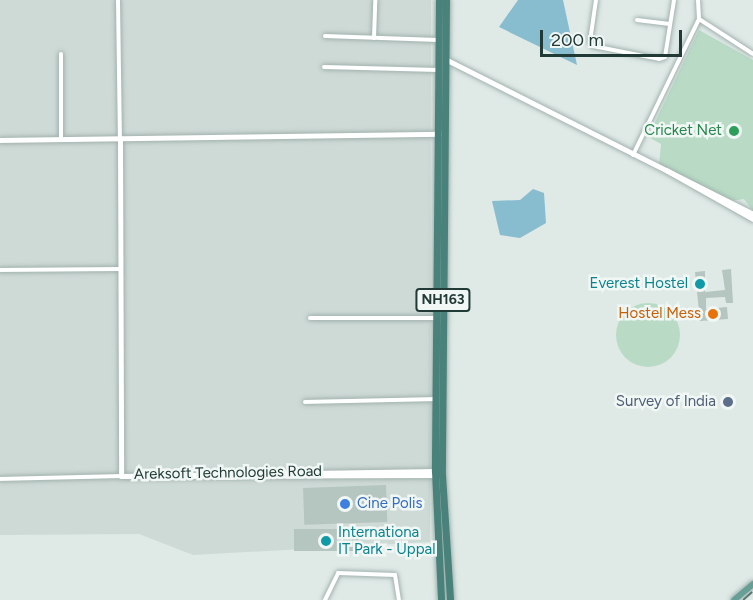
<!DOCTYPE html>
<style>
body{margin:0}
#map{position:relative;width:753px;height:600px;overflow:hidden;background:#dfeae7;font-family:Figtree,sans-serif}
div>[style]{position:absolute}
.built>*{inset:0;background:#cedad6}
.green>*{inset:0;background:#b9dbc6}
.round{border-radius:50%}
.water>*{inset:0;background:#88bccf}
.building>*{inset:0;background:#b5c5c0;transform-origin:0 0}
.roads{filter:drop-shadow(0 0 2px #a2b2ae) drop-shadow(0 0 2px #a2b2ae)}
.minor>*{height:4px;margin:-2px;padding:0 2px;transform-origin:2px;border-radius:2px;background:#fff}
.tertiary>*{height:5px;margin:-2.5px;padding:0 2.5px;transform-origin:2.5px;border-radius:2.5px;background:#fff}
.primary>*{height:6px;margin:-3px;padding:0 3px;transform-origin:3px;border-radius:3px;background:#659f96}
.trunk>*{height:7px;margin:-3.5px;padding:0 3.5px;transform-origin:3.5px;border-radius:3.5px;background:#49827b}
.rail>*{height:1.5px;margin-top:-0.75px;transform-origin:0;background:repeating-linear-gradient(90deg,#5b7671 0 12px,transparent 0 18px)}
.dots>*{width:16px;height:16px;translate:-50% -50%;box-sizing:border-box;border:3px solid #f0f7f4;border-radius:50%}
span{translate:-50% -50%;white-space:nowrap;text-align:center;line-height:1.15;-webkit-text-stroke:5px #f0f7f4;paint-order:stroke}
.shield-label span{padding:2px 4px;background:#f0f7f4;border:2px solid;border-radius:4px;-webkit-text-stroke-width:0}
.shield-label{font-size:14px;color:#213a36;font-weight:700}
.leisure-label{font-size:15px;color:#27864d}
.right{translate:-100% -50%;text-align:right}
.culture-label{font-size:15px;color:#0d838f}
.left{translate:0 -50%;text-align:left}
.food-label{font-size:15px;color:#c56008}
.service-label{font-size:15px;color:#4e5e75}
.street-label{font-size:15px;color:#213a36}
.shop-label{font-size:15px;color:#366cbe}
.scale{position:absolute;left:540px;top:30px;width:142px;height:27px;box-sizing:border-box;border:3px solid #213a36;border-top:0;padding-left:8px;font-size:18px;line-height:21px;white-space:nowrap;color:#213a36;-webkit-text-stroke:4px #f0f7f4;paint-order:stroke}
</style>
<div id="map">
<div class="built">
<i style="clip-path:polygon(0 0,431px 0,430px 542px,193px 555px,139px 534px,0 535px)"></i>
</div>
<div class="green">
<i style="clip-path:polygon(699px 30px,753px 60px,753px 211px,744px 199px,730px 201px,659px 165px,661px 144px,648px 137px)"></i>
<i class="round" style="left:616px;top:303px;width:64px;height:64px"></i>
</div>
<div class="water">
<i style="clip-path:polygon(518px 0,563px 0,577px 65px,499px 27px)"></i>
<i style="clip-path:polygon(533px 189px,544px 193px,546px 223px,520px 238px,500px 235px,492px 201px,520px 200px)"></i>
</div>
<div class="building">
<i style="clip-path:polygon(731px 269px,733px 303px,726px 303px,725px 297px,706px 298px,706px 309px,727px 307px,728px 319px,700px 321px,695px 272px,705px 271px,705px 292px,725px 290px,722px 270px)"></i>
<i style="left:386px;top:485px;width:37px;height:83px;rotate:88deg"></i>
<i style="left:359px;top:529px;width:22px;height:65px;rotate:90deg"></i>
</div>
<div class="roads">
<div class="minor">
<i style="left:118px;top:0;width:138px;rotate:89.2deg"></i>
<i style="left:596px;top:0;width:41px;rotate:98.3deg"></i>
<i style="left:590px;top:41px;width:6px;rotate:59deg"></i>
<i style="left:593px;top:46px;width:67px;rotate:11.1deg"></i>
<i style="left:659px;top:59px;width:6px;rotate:-18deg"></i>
<i style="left:665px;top:57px;width:58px;rotate:-81deg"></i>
<i style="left:699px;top:19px;width:64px;rotate:32.9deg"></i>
<i style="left:637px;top:20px;width:33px;rotate:7deg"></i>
<i style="left:325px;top:36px;width:113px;rotate:2deg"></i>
<i style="left:374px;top:38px;width:38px;rotate:-88deg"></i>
<i style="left:324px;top:67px;width:114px;rotate:1.5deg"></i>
<i style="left:61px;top:139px;width:85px;rotate:-90deg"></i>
<i style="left:633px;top:155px;width:151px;rotate:-64.1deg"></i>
<i style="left:699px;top:19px;width:19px;rotate:-93deg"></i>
<i style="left:0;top:270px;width:119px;rotate:-0.5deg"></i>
<i style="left:310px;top:318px;width:128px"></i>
<i style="left:305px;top:402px;width:131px;rotate:-1.3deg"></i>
<i style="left:0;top:479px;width:121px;rotate:-1.4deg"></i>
<i style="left:325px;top:600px;width:30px;rotate:-64deg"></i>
<i style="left:338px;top:573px;width:57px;rotate:2deg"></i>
<i style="left:395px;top:575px;width:25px;rotate:81deg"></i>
</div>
<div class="tertiary">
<i style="left:445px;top:59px;width:345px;rotate:26.7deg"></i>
<i style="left:120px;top:138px;width:338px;rotate:89.8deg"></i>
<i style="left:0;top:140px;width:440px;rotate:-0.8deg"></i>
<i style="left:666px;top:170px;width:100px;rotate:29.4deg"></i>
<i style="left:121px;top:476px;width:314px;rotate:-0.9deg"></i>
<i style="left:125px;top:476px;width:310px;rotate:-0.2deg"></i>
</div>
<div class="primary">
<i style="left:734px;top:600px;width:25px;rotate:-40deg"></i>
</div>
<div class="trunk">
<i style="left:439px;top:0;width:471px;rotate:90.5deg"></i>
<i style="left:435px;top:471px;width:129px;rotate:87.3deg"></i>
<i style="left:446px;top:0;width:475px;rotate:90.5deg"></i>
<i style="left:442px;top:475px;width:125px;rotate:86.3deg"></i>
</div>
</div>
<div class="rail">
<i style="left:743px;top:600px;width:13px;rotate:-42deg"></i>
</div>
<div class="dots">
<i style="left:734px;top:131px;background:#2e9e5b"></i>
<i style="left:700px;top:284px;background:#0f9aa8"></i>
<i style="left:713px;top:314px;background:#e8710a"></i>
<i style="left:728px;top:402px;background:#5c6f8a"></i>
<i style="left:345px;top:504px;background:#3f7fe0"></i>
<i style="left:326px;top:541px;background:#0f9aa8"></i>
</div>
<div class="shield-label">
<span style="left:443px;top:300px">NH163</span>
</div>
<div class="leisure-label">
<span class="right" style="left:722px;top:131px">Cricket Net</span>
</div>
<div class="culture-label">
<span class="right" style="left:688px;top:284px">Everest Hostel</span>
<span class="left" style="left:338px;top:541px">Internationa<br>IT Park - Uppal</span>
</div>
<div class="food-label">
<span class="right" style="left:701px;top:314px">Hostel Mess</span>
</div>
<div class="service-label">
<span class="right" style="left:716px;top:402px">Survey of India</span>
</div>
<div class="street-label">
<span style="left:228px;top:473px;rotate:-1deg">Areksoft Technologies Road</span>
</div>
<div class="shop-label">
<span class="left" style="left:357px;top:504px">Cine Polis</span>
</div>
<div class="scale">200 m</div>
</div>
